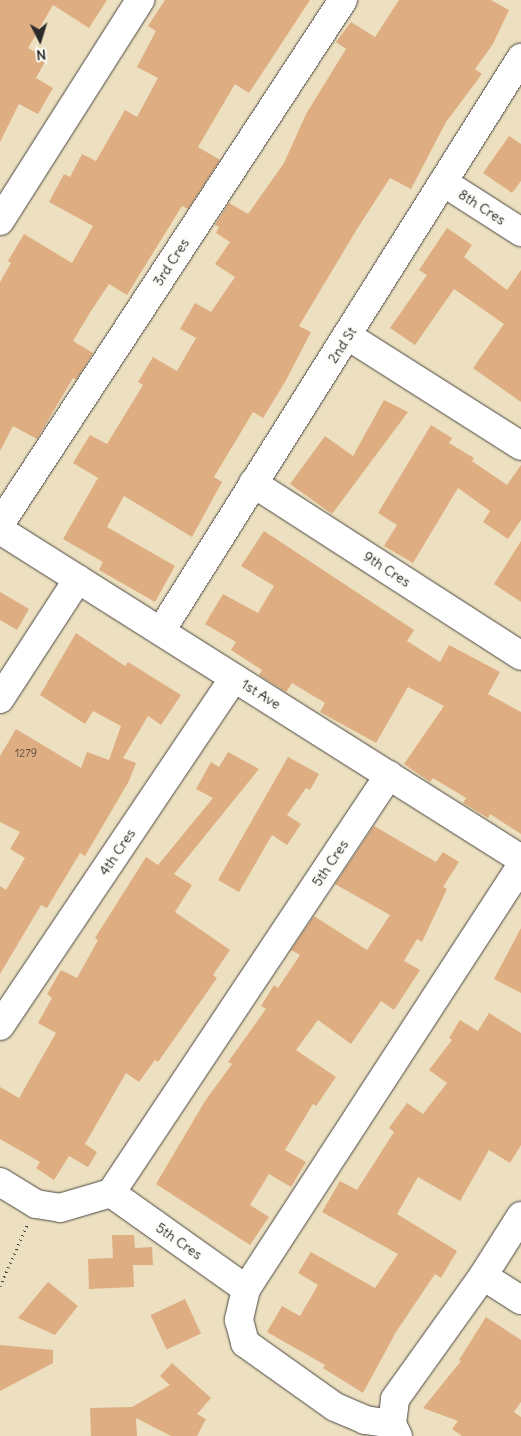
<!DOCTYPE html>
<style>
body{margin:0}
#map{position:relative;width:521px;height:1436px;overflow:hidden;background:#ede0c0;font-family:Delius,sans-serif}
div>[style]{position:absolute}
.building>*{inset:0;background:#dead82;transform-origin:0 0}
.path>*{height:3px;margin-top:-1.5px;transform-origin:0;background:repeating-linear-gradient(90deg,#484641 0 1px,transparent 0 5px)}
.roads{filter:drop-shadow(0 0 1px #484641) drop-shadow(0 0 1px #484641)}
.minor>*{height:28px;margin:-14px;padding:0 14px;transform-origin:14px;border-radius:14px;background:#fff}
span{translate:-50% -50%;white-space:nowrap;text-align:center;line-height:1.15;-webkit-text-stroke:5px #fdfcf7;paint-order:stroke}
.number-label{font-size:11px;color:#584c41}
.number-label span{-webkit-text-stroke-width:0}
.street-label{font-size:14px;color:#2b2b2b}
.north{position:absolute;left:15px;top:15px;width:50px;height:50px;-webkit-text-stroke:4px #fdfcf7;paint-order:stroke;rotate:175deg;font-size:14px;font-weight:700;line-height:20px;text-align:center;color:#2b2b2b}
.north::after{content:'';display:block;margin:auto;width:18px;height:22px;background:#2b2b2b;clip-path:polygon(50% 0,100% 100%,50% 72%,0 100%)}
</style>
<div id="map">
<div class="building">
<i style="clip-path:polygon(0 0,107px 0,89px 28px,53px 5px,28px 48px,47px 58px,36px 78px,53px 88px,38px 114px,19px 104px,0 142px)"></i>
<i style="clip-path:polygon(165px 0,310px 0,249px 93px,235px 84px,198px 147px,220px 160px,188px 209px,182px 206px,127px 295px,109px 284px,91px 311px,73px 341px,93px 353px,76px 380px,73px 378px,37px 439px,13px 426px,0 451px,0 282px,11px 263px,8px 261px,24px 234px,72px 263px,93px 226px,49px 202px,64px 174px,70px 177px,82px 154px,96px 161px,125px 110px,137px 117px,158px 78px,137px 67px,156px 31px,148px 26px)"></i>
<i style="clip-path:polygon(399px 0,491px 0,509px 10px,493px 44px,475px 69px,482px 74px,446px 122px,411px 189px,390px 178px,357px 229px,299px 326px,311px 332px,285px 382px,263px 418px,253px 412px,214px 477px,222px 482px,192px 537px,124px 496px,107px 527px,175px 566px,155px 602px,99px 570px,103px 562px,63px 539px,98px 478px,73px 463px,90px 435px,107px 444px,143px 385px,138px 382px,153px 357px,177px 371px,196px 338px,180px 329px,195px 303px,211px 312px,235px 277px,215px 264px,230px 242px,216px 233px,219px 227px,215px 225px,229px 203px,248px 214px,284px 163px,306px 114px,346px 49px,336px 42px,351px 22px,375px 37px)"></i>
<i style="clip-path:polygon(509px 136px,521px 144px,521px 181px,512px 193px,483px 173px)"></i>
<i style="clip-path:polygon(447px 228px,472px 245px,464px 257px,507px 290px,521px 270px,521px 402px,473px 368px,504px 324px,454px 289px,415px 345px,390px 328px,427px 275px,419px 270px)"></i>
<i style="clip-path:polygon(384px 400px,408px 412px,332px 514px,290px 484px,325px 436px,353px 456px)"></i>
<i style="clip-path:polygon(431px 425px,452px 438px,449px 443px,474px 458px,472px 461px,507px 485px,521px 465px,521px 520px,508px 539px,483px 522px,490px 511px,458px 488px,413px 563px,384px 546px,397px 525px,378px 513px)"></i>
<i style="clip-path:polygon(264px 531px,414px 630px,407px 641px,440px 662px,449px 645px,500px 672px,488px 694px,521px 712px,521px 834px,490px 814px,488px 818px,463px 803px,466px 798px,433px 778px,430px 782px,404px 764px,444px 706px,408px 687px,376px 743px,320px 712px,325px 703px,292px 683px,286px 692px,259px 675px,262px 670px,231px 650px,236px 642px,205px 624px,223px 594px,258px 613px,274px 586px,241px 566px)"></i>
<i style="clip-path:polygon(521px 541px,521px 602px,494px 584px)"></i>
<i style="clip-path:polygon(0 592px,29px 609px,17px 630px,0 620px)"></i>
<i style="clip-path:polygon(76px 633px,125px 666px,128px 662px,181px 695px,161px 725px,148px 716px,123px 758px,136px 763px,129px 781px,85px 856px,80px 853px,47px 908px,41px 905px,0 974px,0 886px,6px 890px,25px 858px,10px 849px,20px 832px,0 822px,0 756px,16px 729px,81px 768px,87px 752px,109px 760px,121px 726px,93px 711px,85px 724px,40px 695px)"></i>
<i style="clip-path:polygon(228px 752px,259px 769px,174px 874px,192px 885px,175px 912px,230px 950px,213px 975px,217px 978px,158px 1062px,155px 1060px,139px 1082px,126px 1073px,85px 1144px,97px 1152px,88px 1167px,69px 1156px,54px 1180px,36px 1168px,40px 1162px,0 1139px,0 1087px,19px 1098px,56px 1033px,38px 1023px,52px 998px,47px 994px,61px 970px,77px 978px,98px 940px,95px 938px,146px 857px,158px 865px,213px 798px,196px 789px,211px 762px,219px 767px)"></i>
<i style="clip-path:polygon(288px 757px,319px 774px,310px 790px,306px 788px,287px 815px,301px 824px,287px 845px,272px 835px,239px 892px,218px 880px)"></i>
<i style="clip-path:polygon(374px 826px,436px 862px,443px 852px,459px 862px,443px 887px,447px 889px,422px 942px,417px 939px,404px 961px,420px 970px,394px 1010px,381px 1001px,351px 1044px,318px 1020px,296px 1050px,336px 1077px,316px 1106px,313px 1104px,285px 1150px,306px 1162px,291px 1187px,269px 1174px,250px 1205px,269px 1217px,250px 1245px,156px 1184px,205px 1101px,232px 1064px,228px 1062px,266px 1009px,261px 1006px,274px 985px,278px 988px,300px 955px,291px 950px,314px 916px,367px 950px,390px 915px,335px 884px)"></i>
<i style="clip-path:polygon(521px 928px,521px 993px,494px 979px)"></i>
<i style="clip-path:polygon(489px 1013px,521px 1033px,521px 1145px,510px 1163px,489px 1150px,460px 1201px,418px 1177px,397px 1214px,457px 1251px,441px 1278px,435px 1274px,396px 1332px,363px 1393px,323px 1368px,325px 1365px,267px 1332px,282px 1306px,300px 1316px,318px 1285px,298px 1273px,311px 1252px,375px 1288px,398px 1254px,322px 1212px,340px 1181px,357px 1190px,394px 1132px,389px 1128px,407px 1103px,423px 1114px,447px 1083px,429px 1070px,452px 1040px,449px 1038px,460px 1020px,478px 1031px)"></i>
<i style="clip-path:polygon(112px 1235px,134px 1235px,135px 1248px,152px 1247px,153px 1265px,133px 1265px,134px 1287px,89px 1289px,88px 1259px,113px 1258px)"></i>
<i style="clip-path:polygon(48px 1282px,78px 1306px,55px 1335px,18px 1318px)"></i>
<i style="left:185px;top:1299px;width:38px;height:38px;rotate:65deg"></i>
<i style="clip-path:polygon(486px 1317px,521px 1340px,521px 1402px,514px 1412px,521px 1417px,521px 1436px,462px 1436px,452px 1429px,458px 1421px,423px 1408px,461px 1361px,459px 1360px)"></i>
<i style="clip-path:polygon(0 1345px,53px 1350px,53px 1363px,0 1391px)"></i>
<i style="clip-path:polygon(172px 1363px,211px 1398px,197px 1414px,206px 1419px,197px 1436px,171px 1436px,136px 1418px,137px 1436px,91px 1436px,90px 1408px,132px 1407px,170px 1385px,160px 1376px)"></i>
</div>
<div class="path">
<i style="left:0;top:1286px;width:67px;rotate:-66.1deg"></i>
</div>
<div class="roads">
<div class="minor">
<i style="left:443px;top:182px;width:93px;rotate:32.7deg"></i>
<i style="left:0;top:221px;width:262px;rotate:-57.6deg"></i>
<i style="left:348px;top:336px;width:205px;rotate:32.4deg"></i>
<i style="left:253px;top:483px;width:319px;rotate:32.8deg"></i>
<i style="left:0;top:524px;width:626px;rotate:-56.79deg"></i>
<i style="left:0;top:530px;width:616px;rotate:32.27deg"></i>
<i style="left:161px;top:631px;width:677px;rotate:-57.86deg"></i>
<i style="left:0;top:699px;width:143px;rotate:-57deg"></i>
<i style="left:389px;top:775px;width:502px;rotate:123.63deg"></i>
<i style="left:111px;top:1193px;width:166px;rotate:35.4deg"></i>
<i style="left:246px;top:1289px;width:505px;rotate:-56.97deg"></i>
<i style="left:0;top:1026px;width:419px;rotate:-56.1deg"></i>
<i style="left:0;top:1182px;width:42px;rotate:31.4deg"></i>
<i style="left:36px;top:1204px;width:24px;rotate:9deg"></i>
<i style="left:60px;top:1208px;width:53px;rotate:-16.4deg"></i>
<i style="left:483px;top:1276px;width:45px;rotate:32.3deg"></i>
<i style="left:246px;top:1289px;width:32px;rotate:103deg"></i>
<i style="left:239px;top:1320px;width:24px;rotate:75deg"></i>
<i style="left:245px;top:1343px;width:110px;rotate:35.4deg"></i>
<i style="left:335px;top:1407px;width:33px;rotate:23deg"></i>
<i style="left:365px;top:1420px;width:27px;rotate:8deg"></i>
<i style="left:398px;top:1436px;width:13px;rotate:-117deg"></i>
<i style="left:392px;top:1424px;width:25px;rotate:-83deg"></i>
<i style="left:395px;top:1399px;width:151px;rotate:-54.4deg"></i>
<i style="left:483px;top:1276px;width:71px;rotate:-57.7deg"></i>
</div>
</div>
<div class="number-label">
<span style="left:26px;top:753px">1279</span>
</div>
<div class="street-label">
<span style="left:482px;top:207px;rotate:33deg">8th Cres</span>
<span style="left:171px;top:262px;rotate:-57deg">3rd Cres</span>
<span style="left:342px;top:345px;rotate:-57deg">2nd St</span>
<span style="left:387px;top:569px;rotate:33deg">9th Cres</span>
<span style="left:261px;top:694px;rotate:32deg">1st Ave</span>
<span style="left:117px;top:852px;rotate:-56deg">4th Cres</span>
<span style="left:330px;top:863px;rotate:-56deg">5th Cres</span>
<span style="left:179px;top:1241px;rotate:35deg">5th Cres</span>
</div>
<div class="north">N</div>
</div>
